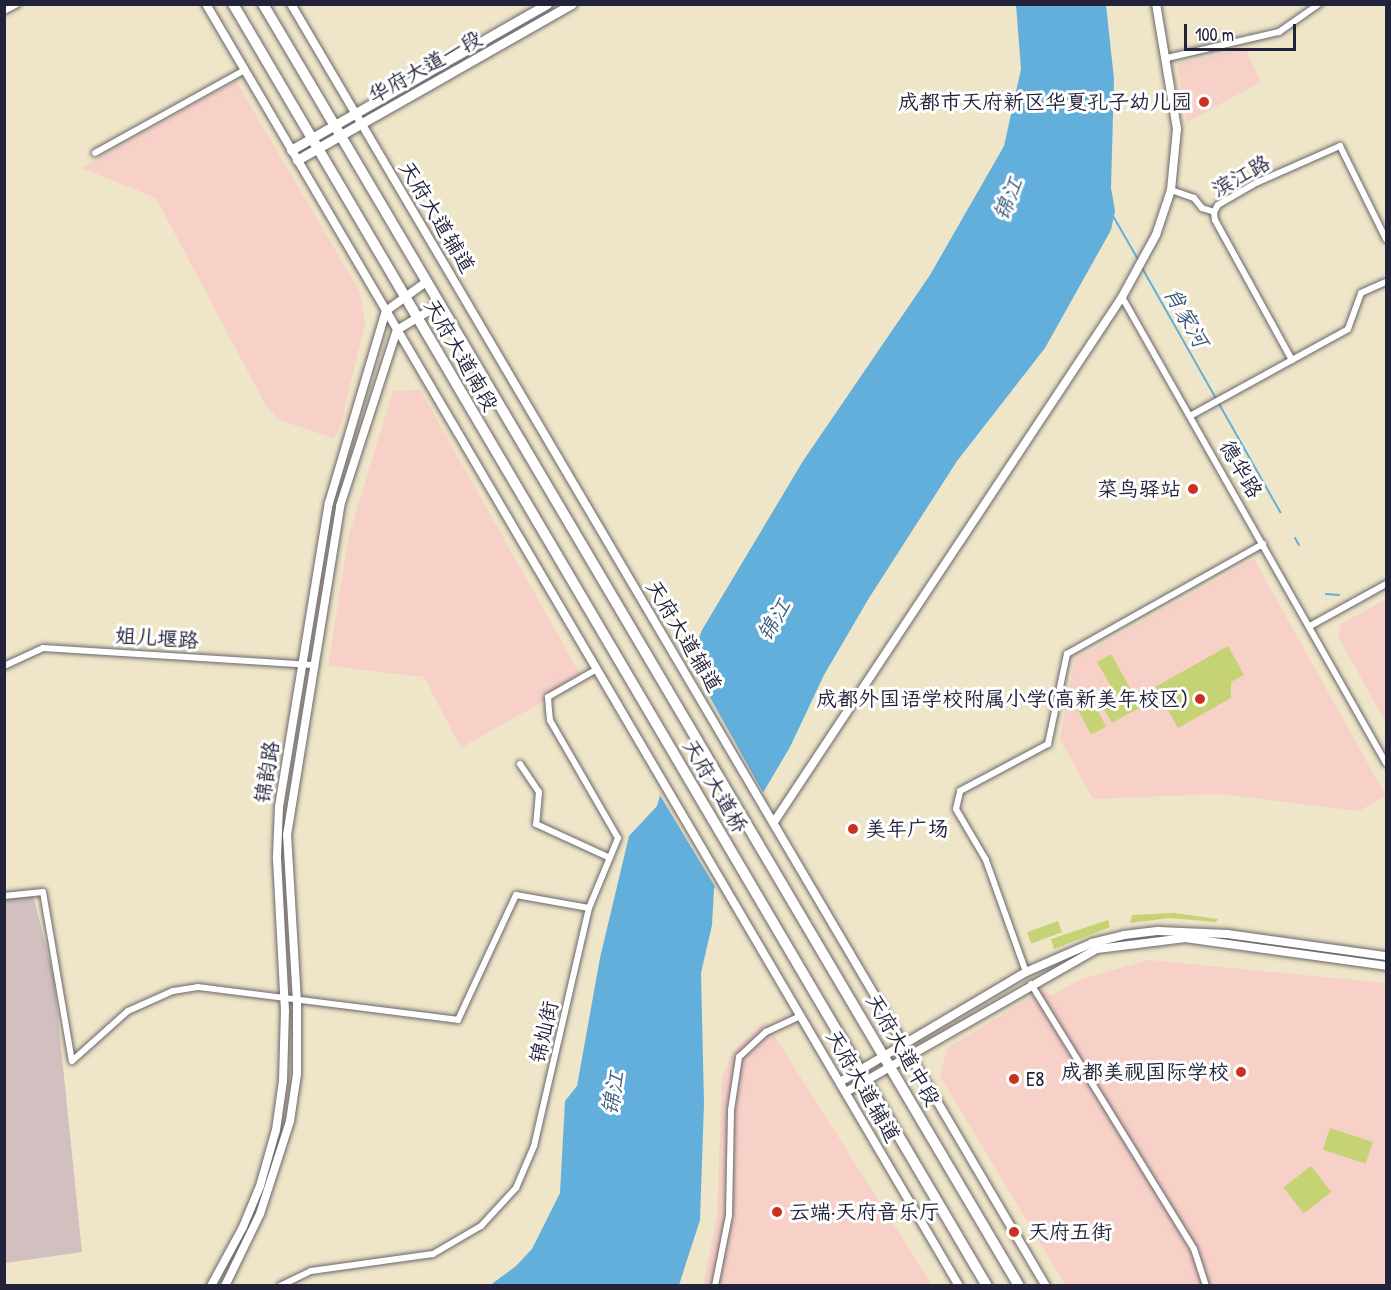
<!DOCTYPE html>
<meta charset="utf-8">
<style>
body{margin:0}
#map{position:relative;width:1391px;height:1290px;overflow:hidden;background:#efe5c8;font-family:"Patrick Hand","LXGW WenKai TC",sans-serif}
div>[style]{position:absolute}
.built>*{inset:0;background:#f7d1c8}
.industrial>*{inset:0;background:#d2bfc0}
.green>*{inset:0;background:#c6d374;transform-origin:0 0}
.water>*{inset:0;background:#63afdc}
.pier>*{inset:0;background:#efe5c8}
.stream>*{height:2px;margin:-1px;padding:0 1px;transform-origin:1px;border-radius:1px;background:#63afdc}
.roads{filter:drop-shadow(0 0 2px #6a666c) drop-shadow(0 0 2px #6a666c)}
.minor>*{height:6px;margin:-3px;padding:0 3px;transform-origin:3px;border-radius:3px;background:#fff}
.tertiary>*{height:8px;margin:-4px;padding:0 4px;transform-origin:4px;border-radius:4px;background:#fff}
.secondary>*{height:9px;margin:-4.5px;padding:0 4.5px;transform-origin:4.5px;border-radius:4.5px;background:#fff}
.primary>*{height:10px;margin:-5px;padding:0 5px;transform-origin:5px;border-radius:5px;background:#fff}
.dots>*{width:16px;height:16px;translate:-50% -50%;box-sizing:border-box;border:3px solid #fff;border-radius:50%}
span{translate:-50% -50%;white-space:nowrap;text-align:center;line-height:1.15;-webkit-text-stroke:6px #fff;paint-order:stroke}
.street-label{font-size:21px;color:#22223b}
.poi-label{font-size:21px;color:#22223b}
.right{translate:-100% -50%;text-align:right}
.left{translate:0 -50%;text-align:left}
.water-label{font-size:22px;color:#3c5a7b;font-style:italic}
.frame{position:absolute;inset:0;border:6px solid #22223b;pointer-events:none}
.scale{position:absolute;left:1184px;top:24px;width:112px;height:27px;box-sizing:border-box;border:3px solid #22223b;border-top:0;padding-left:8px;font-size:18px;line-height:21px;white-space:nowrap;color:#22223b;-webkit-text-stroke:4px #fff;paint-order:stroke}
</style>
<div id="map">
<div class="built">
<i style="clip-path:polygon(1245px 48px,1261px 82px,1187px 122px,1177px 64px)"></i>
<i style="clip-path:polygon(236px 81px,360px 292px,365px 324px,339px 431px,333px 438px,279px 420px,266px 406px,156px 198px,81px 168px)"></i>
<i style="clip-path:polygon(420px 390px,583px 679px,461px 748px,424px 677px,328px 666px,349px 535px,393px 391px)"></i>
<i style="clip-path:polygon(1254px 559px,1386px 796px,1359px 811px,1220px 794px,1093px 799px,1060px 739px,1075px 659px)"></i>
<i style="clip-path:polygon(1386px 599px,1386px 716px,1383px 718px,1338px 636px,1341px 624px)"></i>
<i style="clip-path:polygon(1149px 960px,1386px 983px,1386px 1285px,1065px 1285px,940px 1076px,947px 1048px,1045px 989px,1050px 996px,1081px 979px)"></i>
<i style="clip-path:polygon(765px 1021px,932px 1285px,703px 1286px,717px 1216px,722px 1078px,732px 1052px)"></i>
</div>
<div class="industrial">
<i style="clip-path:polygon(33px 895px,54px 979px,82px 1252px,5px 1263px,4px 898px)"></i>
</div>
<div class="green">
<i style="clip-path:polygon(1228px 646px,1244px 675px,1231px 682px,1231px 698px,1178px 728px,1155px 687px)"></i>
<i style="clip-path:polygon(1111px 654px,1141px 707px,1112px 723px,1097px 697px,1112px 688px,1097px 662px)"></i>
<i style="left:1092px;top:700px;width:30px;height:17px;rotate:62deg"></i>
<i style="clip-path:polygon(1174px 913px,1218px 919px,1216px 922px,1169px 918px,1130px 923px,1132px 915px)"></i>
<i style="clip-path:polygon(1108px 920px,1110px 927px,1054px 949px,1051px 939px)"></i>
<i style="left:1058px;top:921px;width:12px;height:33px;rotate:70deg"></i>
<i style="left:1330px;top:1128px;width:45px;height:23px;rotate:18deg"></i>
<i style="left:1311px;top:1166px;width:33px;height:35px;rotate:52deg"></i>
</div>
<div class="water">
<i style="clip-path:polygon(1016px 5px,1106px 5px,1114px 79px,1111px 188px,1115px 211px,1111px 230px,1045px 348px,957px 461px,869px 598px,824px 675px,790px 747px,738px 835px,714px 889px,712px 925px,701px 973px,704px 1103px,700px 1220px,679px 1285px,489px 1286px,516px 1266px,532px 1249px,560px 1193px,565px 1101px,577px 1086px,600px 958px,629px 836px,657px 806px,678px 734px,687px 670px,702px 630px,803px 461px,930px 275px,1004px 146px,1021px 69px)"></i>
</div>
<div class="pier">
<i style="clip-path:polygon(688px 658px,764px 794px,717px 890px,658px 792px,675px 734px,679px 692px)"></i>
</div>
<div class="stream">
<i style="left:1113px;top:216px;width:52px;rotate:60deg"></i>
<i style="left:1141px;top:266px;width:283px;rotate:60.5deg"></i>
<i style="left:1295px;top:538px;width:8px;rotate:60deg"></i>
<i style="left:1326px;top:594px;width:13px;rotate:4deg"></i>
</div>
<div class="roads">
<div class="minor">
<i style="left:4px;top:11px;width:15px;rotate:-28deg"></i>
<i style="left:1167px;top:58px;width:115px;rotate:-13.1deg"></i>
<i style="left:1279px;top:32px;width:49px;rotate:-35deg"></i>
<i style="left:95px;top:153px;width:171px;rotate:-29deg"></i>
<i style="left:1171px;top:190px;width:24px;rotate:19deg"></i>
<i style="left:1194px;top:198px;width:13px;rotate:51deg"></i>
<i style="left:1202px;top:208px;width:13px;rotate:18deg"></i>
<i style="left:1214px;top:212px;width:8px;rotate:-60deg"></i>
<i style="left:1218px;top:205px;width:44px;rotate:-30.1deg"></i>
<i style="left:1256px;top:183px;width:92px;rotate:-23.8deg"></i>
<i style="left:1340px;top:146px;width:104px;rotate:63.7deg"></i>
<i style="left:1214px;top:212px;width:8px;rotate:83deg"></i>
<i style="left:1215px;top:220px;width:160px;rotate:61.2deg"></i>
<i style="left:1122px;top:297px;width:536px;rotate:60.47deg"></i>
<i style="left:1190px;top:416px;width:180px;rotate:-28.8deg"></i>
<i style="left:1348px;top:329px;width:38px;rotate:-70deg"></i>
<i style="left:1361px;top:293px;width:27px;rotate:-24deg"></i>
<i style="left:1310px;top:626px;width:87px;rotate:-28.9deg"></i>
<i style="left:4px;top:666px;width:43px;rotate:-24.8deg"></i>
<i style="left:43px;top:648px;width:270px;rotate:3.6deg"></i>
<i style="left:520px;top:764px;width:34px;rotate:56deg"></i>
<i style="left:539px;top:792px;width:32px;rotate:95deg"></i>
<i style="left:536px;top:824px;width:81px;rotate:24.7deg"></i>
<i style="left:4px;top:896px;width:39px;rotate:-6deg"></i>
<i style="left:43px;top:892px;width:171px;rotate:80.3deg"></i>
<i style="left:1026px;top:972px;width:119px;rotate:-109.7deg"></i>
<i style="left:986px;top:860px;width:59px;rotate:-120.5deg"></i>
<i style="left:956px;top:809px;width:18px;rotate:-77deg"></i>
<i style="left:960px;top:791px;width:100px;rotate:-28.1deg"></i>
<i style="left:1048px;top:744px;width:92px;rotate:-78.1deg"></i>
<i style="left:1067px;top:654px;width:225px;rotate:-29.3deg"></i>
<i style="left:1031px;top:984px;width:311px;rotate:58.4deg"></i>
<i style="left:1194px;top:1249px;width:39px;rotate:72deg"></i>
<i style="left:72px;top:1061px;width:75px;rotate:-41.8deg"></i>
<i style="left:128px;top:1011px;width:49px;rotate:-24deg"></i>
<i style="left:173px;top:991px;width:25px;rotate:-9deg"></i>
<i style="left:198px;top:987px;width:262px;rotate:7.2deg"></i>
<i style="left:458px;top:1020px;width:138px;rotate:-65.1deg"></i>
<i style="left:516px;top:895px;width:74px;rotate:10.1deg"></i>
<i style="left:280px;top:1286px;width:34px;rotate:-26deg"></i>
<i style="left:311px;top:1271px;width:123px;rotate:-7.9deg"></i>
<i style="left:433px;top:1254px;width:56px;rotate:-30.3deg"></i>
<i style="left:481px;top:1226px;width:52px;rotate:-47.4deg"></i>
<i style="left:516px;top:1188px;width:46px;rotate:-66.8deg"></i>
<i style="left:534px;top:1146px;width:244px;rotate:-77deg"></i>
<i style="left:589px;top:908px;width:76px;rotate:-67.5deg"></i>
<i style="left:618px;top:838px;width:136px;rotate:-120deg"></i>
<i style="left:550px;top:720px;width:9px;rotate:-96deg"></i>
<i style="left:549px;top:711px;width:14px;rotate:-94deg"></i>
<i style="left:548px;top:697px;width:56px;rotate:-29.7deg"></i>
<i style="left:715px;top:1286px;width:72px;rotate:-78.8deg"></i>
<i style="left:729px;top:1215px;width:105px;rotate:-88.9deg"></i>
<i style="left:731px;top:1110px;width:54px;rotate:-81.4deg"></i>
<i style="left:739px;top:1057px;width:37px;rotate:-43deg"></i>
<i style="left:766px;top:1032px;width:38px;rotate:-25deg"></i>
</div>
<div class="tertiary">
<i style="left:206px;top:4px;width:1487px;rotate:59.57deg"></i>
<i style="left:291px;top:4px;width:1488px;rotate:59.51deg"></i>
<i style="left:774px;top:822px;width:630px;rotate:-56.46deg"></i>
<i style="left:1122px;top:297px;width:71px;rotate:-61.3deg"></i>
<i style="left:1156px;top:235px;width:47px;rotate:-71.6deg"></i>
<i style="left:1171px;top:190px;width:61px;rotate:-84.4deg"></i>
<i style="left:1177px;top:129px;width:127px;rotate:-99.5deg"></i>
<i style="left:840px;top:1082px;width:216px;rotate:-30.6deg"></i>
<i style="left:1026px;top:972px;width:72px;rotate:-23.7deg"></i>
<i style="left:1092px;top:943px;width:33px;rotate:-14deg"></i>
<i style="left:1124px;top:935px;width:35px;rotate:-7deg"></i>
<i style="left:1159px;top:931px;width:68px;rotate:2.5deg"></i>
<i style="left:1227px;top:934px;width:161px;rotate:7.9deg"></i>
<i style="left:846px;top:1092px;width:289px;rotate:-29.7deg"></i>
<i style="left:1097px;top:949px;width:89px;rotate:-7.1deg"></i>
<i style="left:1185px;top:938px;width:203px;rotate:7.9deg"></i>
<i style="left:211px;top:1286px;width:67px;rotate:-61.5deg"></i>
<i style="left:243px;top:1227px;width:44px;rotate:-67.5deg"></i>
<i style="left:260px;top:1186px;width:58px;rotate:-74.1deg"></i>
<i style="left:276px;top:1130px;width:49px;rotate:-81.9deg"></i>
<i style="left:283px;top:1081px;width:70px;rotate:-88.4deg"></i>
<i style="left:285px;top:1011px;width:155px;rotate:-93deg"></i>
<i style="left:277px;top:856px;width:49px;rotate:-87.7deg"></i>
<i style="left:279px;top:807px;width:308px;rotate:-80.7deg"></i>
<i style="left:329px;top:503px;width:200px;rotate:-73.5deg"></i>
<i style="left:386px;top:311px;width:49px;rotate:-35.9deg"></i>
<i style="left:225px;top:1286px;width:80px;rotate:-64.1deg"></i>
<i style="left:260px;top:1214px;width:98px;rotate:-72.1deg"></i>
<i style="left:290px;top:1121px;width:48px;rotate:-81.5deg"></i>
<i style="left:297px;top:1074px;width:72px;rotate:-90deg"></i>
<i style="left:297px;top:1002px;width:167px;rotate:-93.4deg"></i>
<i style="left:287px;top:835px;width:333px;rotate:-80.8deg"></i>
<i style="left:340px;top:506px;width:185px;rotate:-72.1deg"></i>
<i style="left:397px;top:330px;width:49px;rotate:-30.8deg"></i>
</div>
<div class="secondary">
<i style="left:291px;top:150px;width:295px;rotate:-29.7deg"></i>
<i style="left:297px;top:160px;width:316px;rotate:-29.6deg"></i>
</div>
<div class="primary">
<i style="left:233px;top:4px;width:1487px;rotate:59.54deg"></i>
<i style="left:263px;top:4px;width:1488px;rotate:59.47deg"></i>
</div>
</div>
<div class="dots">
<i style="left:1204px;top:102px;background:#c8321e"></i>
<i style="left:1193px;top:489px;background:#c8321e"></i>
<i style="left:1200px;top:699px;background:#c8321e"></i>
<i style="left:853px;top:829px;background:#c8321e"></i>
<i style="left:1241px;top:1072px;background:#c8321e"></i>
<i style="left:1014px;top:1079px;background:#c8321e"></i>
<i style="left:777px;top:1212px;background:#c8321e"></i>
<i style="left:1014px;top:1232px;background:#c8321e"></i>
</div>
<div class="street-label">
<span style="left:425px;top:67px;rotate:-29deg">华府大道一段</span>
<span style="left:1241px;top:176px;rotate:-29deg">滨江路</span>
<span style="left:437px;top:217px;rotate:59deg">天府大道辅道</span>
<span style="left:461px;top:355px;rotate:60deg">天府大道南段</span>
<span style="left:1241px;top:469px;rotate:60deg">德华路</span>
<span style="left:684px;top:636px;rotate:59deg">天府大道辅道</span>
<span style="left:157px;top:638px;rotate:4deg">姐儿堰路</span>
<span style="left:267px;top:772px;rotate:-81deg">锦韵路</span>
<span style="left:715px;top:786px;rotate:59deg">天府大道桥</span>
<span style="left:544px;top:1032px;rotate:-77deg">锦灿街</span>
<span style="left:903px;top:1050px;rotate:60deg">天府大道中段</span>
<span style="left:863px;top:1086px;rotate:60deg">天府大道辅道</span>
</div>
<div class="poi-label">
<span class="right" style="left:1192px;top:102px">成都市天府新区华夏孔子幼儿园</span>
<span class="right" style="left:1181px;top:489px">菜鸟驿站</span>
<span class="right" style="left:1188px;top:699px">成都外国语学校附属小学(高新美年校区)</span>
<span class="left" style="left:865px;top:829px">美年广场</span>
<span class="right" style="left:1229px;top:1072px">成都美视国际学校</span>
<span class="left" style="left:1026px;top:1079px">E8</span>
<span class="left" style="left:789px;top:1212px">云端·天府音乐厅</span>
<span class="left" style="left:1028px;top:1232px">天府五街</span>
</div>
<div class="water-label">
<span style="left:1008px;top:199px;rotate:-68deg">锦江</span>
<span style="left:1186px;top:317px;rotate:60deg">肖家河</span>
<span style="left:774px;top:620px;rotate:-59deg">锦江</span>
<span style="left:613px;top:1093px;rotate:-80deg">锦江</span>
</div>
<div class="frame"></div>
<div class="scale">100 m</div>
</div>
